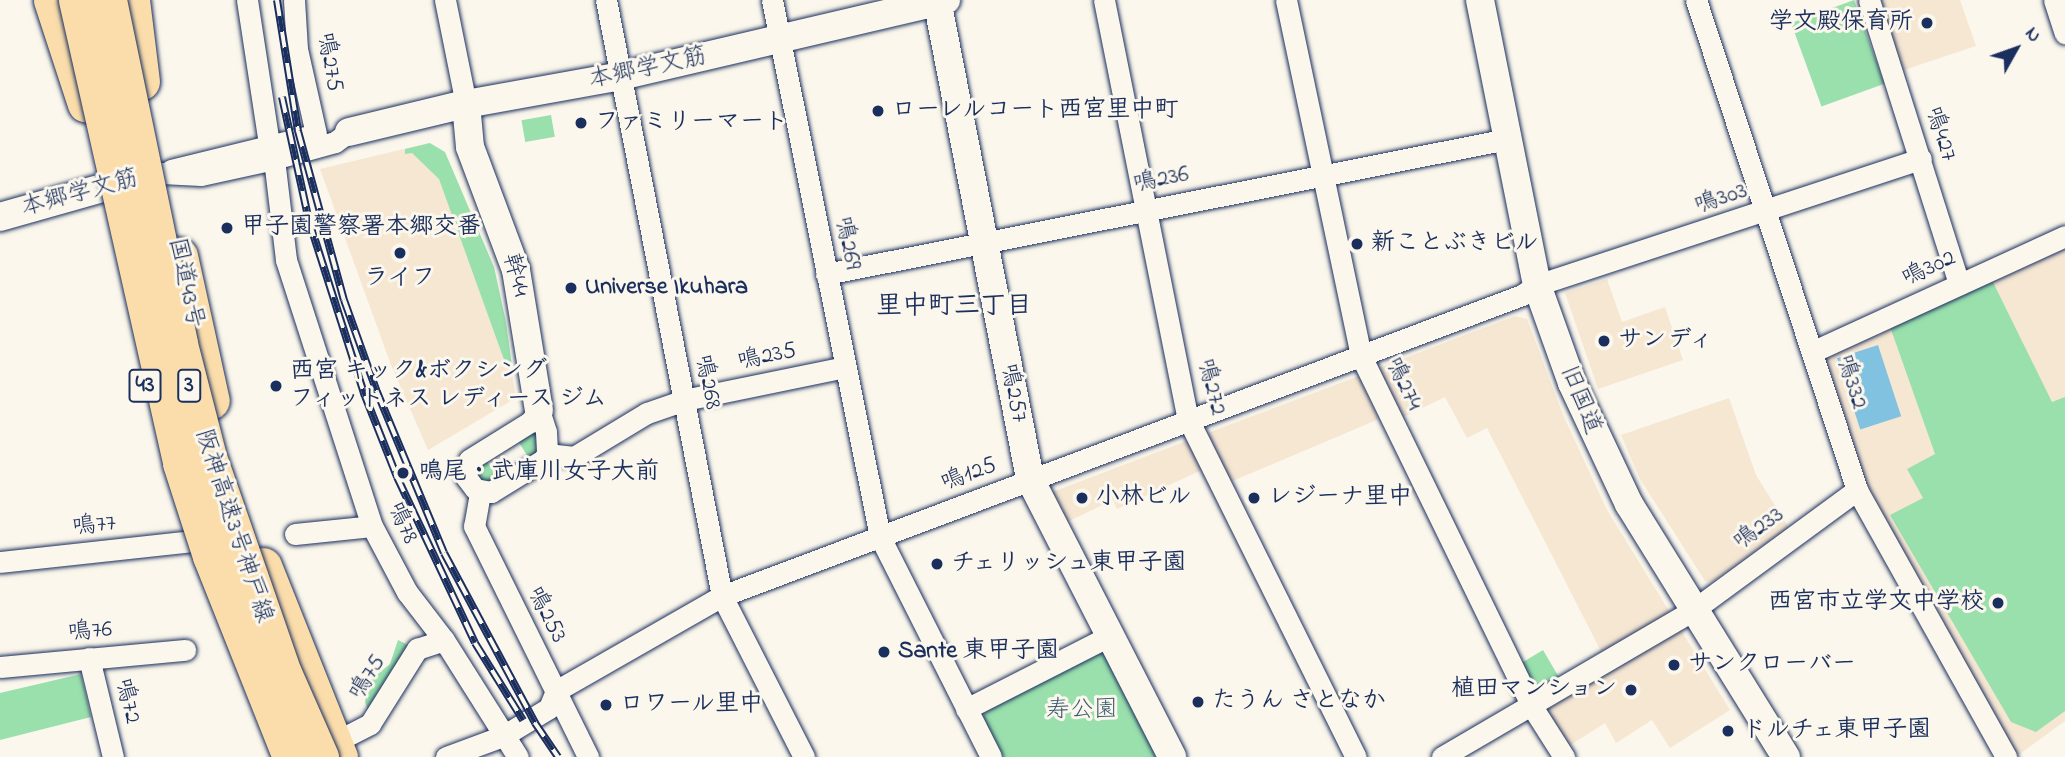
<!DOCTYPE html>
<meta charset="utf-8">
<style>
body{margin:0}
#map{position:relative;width:2065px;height:757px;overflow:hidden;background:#fbf7ec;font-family:"Indie Flower","Klee One",sans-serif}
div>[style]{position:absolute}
.built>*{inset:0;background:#f6e7d3}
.green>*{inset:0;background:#9ae0ad;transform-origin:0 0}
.water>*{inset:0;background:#81c2e1;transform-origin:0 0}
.roads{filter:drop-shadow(0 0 2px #1b2f5e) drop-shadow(0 0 2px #1b2f5e)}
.street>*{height:21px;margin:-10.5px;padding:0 10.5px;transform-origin:10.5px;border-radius:10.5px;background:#fbf7ec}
.secondary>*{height:28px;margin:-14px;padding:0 14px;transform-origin:14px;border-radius:14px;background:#fbf7ec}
.highway>*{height:37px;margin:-18.5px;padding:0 18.5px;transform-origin:18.5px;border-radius:18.5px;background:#fbddab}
.rail>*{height:8px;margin-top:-4px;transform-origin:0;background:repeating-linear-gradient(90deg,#fbf7ec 0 16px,#1b2f5e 0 32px);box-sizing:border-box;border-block:2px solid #1b2f5e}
.bridges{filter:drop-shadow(0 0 2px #1b2f5e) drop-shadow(0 0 2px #1b2f5e)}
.highway-bridge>*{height:37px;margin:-18.5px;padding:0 18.5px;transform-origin:18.5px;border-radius:18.5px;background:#fbddab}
.dots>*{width:19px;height:19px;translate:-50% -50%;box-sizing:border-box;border:4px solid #fbf7ec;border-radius:50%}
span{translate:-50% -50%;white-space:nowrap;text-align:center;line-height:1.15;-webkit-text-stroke:6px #fbf7ec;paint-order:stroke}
.shield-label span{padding:2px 5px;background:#fbf7ec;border:2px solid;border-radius:5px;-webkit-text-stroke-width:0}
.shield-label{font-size:23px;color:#1b2f5e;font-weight:700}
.poi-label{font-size:24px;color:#1b2f5e;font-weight:700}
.right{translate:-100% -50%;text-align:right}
.left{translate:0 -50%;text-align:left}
.street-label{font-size:24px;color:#1b2f5e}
.park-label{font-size:24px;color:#3b5b72}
.neighbourhood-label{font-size:26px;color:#1b2f5e;font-weight:700}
.north{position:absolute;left:1981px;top:14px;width:70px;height:70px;-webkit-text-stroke:5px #fbf7ec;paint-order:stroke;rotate:50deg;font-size:19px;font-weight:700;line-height:28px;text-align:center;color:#1b2f5e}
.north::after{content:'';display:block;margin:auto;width:24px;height:32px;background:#1b2f5e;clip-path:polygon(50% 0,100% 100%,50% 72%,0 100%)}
</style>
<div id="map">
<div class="built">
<i style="clip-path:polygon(1878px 0,1960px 0,1976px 46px,1901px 71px)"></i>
<i style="clip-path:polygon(429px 143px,494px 267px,515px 392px,511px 401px,428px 450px,391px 365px,320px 169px)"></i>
<i style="clip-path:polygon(2065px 243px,2065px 721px,2017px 756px,1864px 484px,1820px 354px)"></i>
<i style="clip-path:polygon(1607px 279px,1622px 322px,1665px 307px,1683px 360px,1598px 389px,1565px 293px)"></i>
<i style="clip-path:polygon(1515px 316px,1527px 319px,1563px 415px,1607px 510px,1730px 710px,1670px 748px,1652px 720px,1616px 743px,1605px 723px,1569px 746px,1549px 715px,1550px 705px,1611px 671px,1487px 428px,1467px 438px,1445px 397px,1397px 420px,1376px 369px)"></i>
<i style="clip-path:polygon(1359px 376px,1379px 419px,1228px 483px,1205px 434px)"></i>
<i style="clip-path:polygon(1729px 398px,1756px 475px,1789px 528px,1712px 582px,1705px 581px,1640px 479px,1621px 435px)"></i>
<i style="clip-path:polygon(1189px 440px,1204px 469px,1117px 509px,1113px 500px,1067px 522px,1050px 493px)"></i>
</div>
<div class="green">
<i style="left:1854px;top:0;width:89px;height:67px;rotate:70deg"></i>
<i style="left:551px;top:115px;width:22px;height:30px;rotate:80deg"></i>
<i style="clip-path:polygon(430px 143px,445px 152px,494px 267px,506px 322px,512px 366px,507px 368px,439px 179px,412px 153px,405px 154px,405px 149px)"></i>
<i style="clip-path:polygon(1991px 278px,2052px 402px,2065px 397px,2065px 711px,2036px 732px,2011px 722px,1890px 515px,1923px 498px,1907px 469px,1935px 454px,1888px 321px)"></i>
<i style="clip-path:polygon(539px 426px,540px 453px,530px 460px,518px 441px)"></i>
<i style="clip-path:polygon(485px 459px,500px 480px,491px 485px,477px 478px,476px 467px)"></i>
<i style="clip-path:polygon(398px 640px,408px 645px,369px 713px,365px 702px,368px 682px,390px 664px)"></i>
<i style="clip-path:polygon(1543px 650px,1560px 679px,1540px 691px,1532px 689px,1520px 664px)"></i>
<i style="clip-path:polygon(1097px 651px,1106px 656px,1157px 757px,1002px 757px,983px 719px,987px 707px)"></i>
<i style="clip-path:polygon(81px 674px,91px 717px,0 740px,0 693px)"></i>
</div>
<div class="water">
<i style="left:1878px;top:345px;width:75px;height:43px;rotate:72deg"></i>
</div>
<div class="roads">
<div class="street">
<i style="left:247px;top:0;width:146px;rotate:81.3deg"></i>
<i style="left:294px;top:0;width:49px;rotate:86.5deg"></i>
<i style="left:297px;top:49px;width:87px;rotate:77.4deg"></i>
<i style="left:445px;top:0;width:106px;rotate:78.6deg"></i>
<i style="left:606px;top:0;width:607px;rotate:78.99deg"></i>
<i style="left:722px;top:596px;width:181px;rotate:63deg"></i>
<i style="left:772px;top:0;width:548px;rotate:78.63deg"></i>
<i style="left:880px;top:537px;width:246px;rotate:63.2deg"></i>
<i style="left:1104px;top:0;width:427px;rotate:78.7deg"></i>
<i style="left:1188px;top:419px;width:377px;rotate:63.6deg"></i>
<i style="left:1286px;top:0;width:364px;rotate:78.1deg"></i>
<i style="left:1361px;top:356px;width:388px;rotate:64deg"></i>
<i style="left:1531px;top:705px;width:62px;rotate:57.6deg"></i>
<i style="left:1696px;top:0;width:516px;rotate:71.81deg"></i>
<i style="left:1857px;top:490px;width:306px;rotate:60.8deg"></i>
<i style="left:1869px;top:0;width:298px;rotate:72.4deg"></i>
<i style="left:2054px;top:0;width:35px;rotate:72deg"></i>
<i style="left:274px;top:159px;width:102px;rotate:83.2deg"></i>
<i style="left:286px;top:260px;width:280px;rotate:72.1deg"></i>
<i style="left:372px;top:526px;width:75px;rotate:62.1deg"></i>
<i style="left:407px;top:592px;width:61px;rotate:52.4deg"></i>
<i style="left:444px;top:640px;width:138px;rotate:57.7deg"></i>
<i style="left:171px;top:170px;width:146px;rotate:-13.8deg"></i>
<i style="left:161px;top:173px;width:40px;rotate:2.9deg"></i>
<i style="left:201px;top:175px;width:75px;rotate:-12.4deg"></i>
<i style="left:274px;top:159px;width:63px;rotate:-15.6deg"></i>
<i style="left:335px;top:142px;width:17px;rotate:-36deg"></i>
<i style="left:826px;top:274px;width:694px;rotate:-11.21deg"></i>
<i style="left:1814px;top:351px;width:276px;rotate:-24.6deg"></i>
<i style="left:539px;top:410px;width:23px;rotate:72deg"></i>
<i style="left:546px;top:432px;width:22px;rotate:87deg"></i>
<i style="left:547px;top:454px;width:7px;rotate:124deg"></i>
<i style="left:543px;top:460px;width:61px;rotate:148.4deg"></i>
<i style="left:491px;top:492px;width:16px;rotate:-169deg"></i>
<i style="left:475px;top:489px;width:15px;rotate:-127deg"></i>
<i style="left:466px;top:477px;width:17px;rotate:-80deg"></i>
<i style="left:469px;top:460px;width:72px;rotate:-31.9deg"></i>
<i style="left:530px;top:422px;width:15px;rotate:-53deg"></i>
<i style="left:547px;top:454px;width:27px;rotate:6deg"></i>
<i style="left:574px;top:457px;width:85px;rotate:-31.1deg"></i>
<i style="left:647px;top:413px;width:39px;rotate:-19deg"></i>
<i style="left:684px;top:400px;width:164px;rotate:-11.6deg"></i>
<i style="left:480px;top:493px;width:34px;rotate:100deg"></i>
<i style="left:474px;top:526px;width:258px;rotate:63.7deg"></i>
<i style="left:295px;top:534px;width:77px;rotate:-5.9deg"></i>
<i style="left:0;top:562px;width:195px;rotate:-6.2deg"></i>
<i style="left:89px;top:658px;width:102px;rotate:76.4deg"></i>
<i style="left:0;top:667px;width:186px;rotate:-5.3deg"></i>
<i style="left:966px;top:709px;width:163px;rotate:-27deg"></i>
<i style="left:333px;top:743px;width:42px;rotate:-27.2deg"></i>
<i style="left:370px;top:724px;width:89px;rotate:-57.9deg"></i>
<i style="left:417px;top:649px;width:28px;rotate:-18deg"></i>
<i style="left:446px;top:757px;width:61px;rotate:-20.2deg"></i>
<i style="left:503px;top:736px;width:54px;rotate:-31.3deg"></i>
<i style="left:549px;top:708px;width:18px;rotate:-68deg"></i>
<i style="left:556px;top:691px;width:191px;rotate:-29.8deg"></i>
<i style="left:722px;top:596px;width:855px;rotate:-20.62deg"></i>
<i style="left:1522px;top:295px;width:18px;rotate:-34deg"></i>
<i style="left:1537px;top:285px;width:404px;rotate:-18.2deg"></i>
<i style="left:1442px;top:757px;width:290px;rotate:-30.3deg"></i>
<i style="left:1692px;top:611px;width:205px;rotate:-36.3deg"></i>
</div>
<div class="secondary">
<i style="left:937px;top:0;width:488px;rotate:79deg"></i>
<i style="left:1030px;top:479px;width:312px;rotate:62.9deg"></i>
<i style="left:1480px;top:0;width:291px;rotate:78.7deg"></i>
<i style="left:1537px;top:285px;width:104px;rotate:70.3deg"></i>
<i style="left:1572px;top:383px;width:134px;rotate:64.8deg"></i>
<i style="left:1629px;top:504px;width:298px;rotate:58.2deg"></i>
<i style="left:466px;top:104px;width:43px;rotate:84.7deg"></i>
<i style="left:470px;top:147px;width:131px;rotate:69.5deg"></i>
<i style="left:516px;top:270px;width:142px;rotate:80.7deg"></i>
<i style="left:349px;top:132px;width:120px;rotate:-13.5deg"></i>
<i style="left:466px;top:104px;width:158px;rotate:-10.2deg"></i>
<i style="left:621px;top:76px;width:334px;rotate:-13.2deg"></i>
<i style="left:0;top:217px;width:143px;rotate:-15.8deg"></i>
</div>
<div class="highway">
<i style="left:52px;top:0;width:109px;rotate:71.9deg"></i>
<i style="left:131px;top:0;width:82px;rotate:83deg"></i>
<i style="left:179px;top:256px;width:148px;rotate:77.6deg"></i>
<i style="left:263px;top:566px;width:206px;rotate:68.3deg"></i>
</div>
</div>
<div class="rail">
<i style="left:277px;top:0;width:133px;rotate:80.9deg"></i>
<i style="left:298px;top:131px;width:175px;rotate:74.8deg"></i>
<i style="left:344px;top:300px;width:98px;rotate:70.3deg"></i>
<i style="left:377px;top:392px;width:174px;rotate:67.4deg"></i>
<i style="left:444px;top:553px;width:193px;rotate:61.8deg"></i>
<i style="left:535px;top:723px;width:41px;rotate:55.9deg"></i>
<i style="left:282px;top:97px;width:127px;rotate:77.7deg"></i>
<i style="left:309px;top:221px;width:184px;rotate:72.3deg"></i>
<i style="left:365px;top:396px;width:87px;rotate:68.4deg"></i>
<i style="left:397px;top:477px;width:183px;rotate:64.8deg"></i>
<i style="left:475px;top:643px;width:91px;rotate:58.1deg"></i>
</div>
<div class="bridges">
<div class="highway-bridge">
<i style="left:77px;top:0;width:475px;rotate:77.3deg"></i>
<i style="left:181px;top:463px;width:98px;rotate:72.1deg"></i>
<i style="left:211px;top:556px;width:216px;rotate:68.3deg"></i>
<i style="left:108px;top:0;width:351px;rotate:78.3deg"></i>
<i style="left:179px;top:344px;width:117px;rotate:75.6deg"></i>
<i style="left:208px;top:457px;width:229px;rotate:70.9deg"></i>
<i style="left:283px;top:673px;width:92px;rotate:66.2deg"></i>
</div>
</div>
<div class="dots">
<i style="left:1927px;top:23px;background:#1b2f5e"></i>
<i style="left:878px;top:111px;background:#1b2f5e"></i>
<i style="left:581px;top:123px;background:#1b2f5e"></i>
<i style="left:227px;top:228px;background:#1b2f5e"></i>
<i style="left:1357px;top:244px;background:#1b2f5e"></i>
<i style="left:400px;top:253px;background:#1b2f5e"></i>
<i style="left:571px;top:288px;background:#1b2f5e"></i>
<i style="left:1604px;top:341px;background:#1b2f5e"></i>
<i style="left:276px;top:386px;background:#1b2f5e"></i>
<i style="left:403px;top:473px;background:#1b2f5e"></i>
<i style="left:1082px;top:498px;background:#1b2f5e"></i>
<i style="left:1254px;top:498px;background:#1b2f5e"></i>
<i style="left:937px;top:564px;background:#1b2f5e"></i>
<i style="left:1998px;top:603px;background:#1b2f5e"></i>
<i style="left:884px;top:652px;background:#1b2f5e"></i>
<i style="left:1674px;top:665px;background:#1b2f5e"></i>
<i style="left:1631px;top:690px;background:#1b2f5e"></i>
<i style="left:1198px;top:702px;background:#1b2f5e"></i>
<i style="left:606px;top:705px;background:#1b2f5e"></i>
<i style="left:1728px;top:731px;background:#1b2f5e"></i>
</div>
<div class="shield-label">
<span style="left:145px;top:386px">43</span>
<span style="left:189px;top:386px">3</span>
</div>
<div class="poi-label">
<span class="right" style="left:1913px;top:23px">学文殿保育所</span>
<span class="left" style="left:892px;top:111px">ローレルコート西宮里中町</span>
<span class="left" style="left:595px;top:123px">ファミリーマート</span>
<span class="left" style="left:241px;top:228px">甲子園警察署本郷交番</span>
<span class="left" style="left:1371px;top:244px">新ことぶきビル</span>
<span style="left:400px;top:279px">ライフ</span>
<span class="left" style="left:585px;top:288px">Universe Ikuhara</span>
<span class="left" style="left:1618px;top:341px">サンディ</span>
<span class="left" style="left:290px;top:386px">西宮 キック&amp;ボクシング<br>フィットネス レディース ジム</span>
<span class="left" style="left:419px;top:473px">鳴尾・武庫川女子大前</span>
<span class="left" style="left:1096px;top:498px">小林ビル</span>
<span class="left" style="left:1268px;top:498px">レジーナ里中</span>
<span class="left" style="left:951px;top:564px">チェリッシュ東甲子園</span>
<span class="right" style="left:1984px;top:603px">西宮市立学文中学校</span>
<span class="left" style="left:898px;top:652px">Sante 東甲子園</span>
<span class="left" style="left:1688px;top:665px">サンクローバー</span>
<span class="right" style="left:1617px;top:690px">植田マンション</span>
<span class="left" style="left:1212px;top:702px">たうん さとなか</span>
<span class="left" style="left:620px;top:705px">ロワール里中</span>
<span class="left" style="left:1742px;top:731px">ドルチェ東甲子園</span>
</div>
<div class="street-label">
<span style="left:329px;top:62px;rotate:80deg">鳴275</span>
<span style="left:648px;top:69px;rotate:-12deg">本郷学文筋</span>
<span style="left:1940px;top:134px;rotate:72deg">鳴427</span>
<span style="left:1161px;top:180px;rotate:-11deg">鳴236</span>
<span style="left:80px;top:194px;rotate:-15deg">本郷学文筋</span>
<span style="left:1721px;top:199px;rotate:-18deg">鳴303</span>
<span style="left:847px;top:243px;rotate:79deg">鳴269</span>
<span style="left:1929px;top:269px;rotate:-25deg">鳴302</span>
<span style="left:515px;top:275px;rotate:75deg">幹44</span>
<span style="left:185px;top:283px;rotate:78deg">国道43号</span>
<span style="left:767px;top:357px;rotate:-12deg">鳴235</span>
<span style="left:707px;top:382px;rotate:79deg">鳴268</span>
<span style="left:1851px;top:382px;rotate:73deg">鳴332</span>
<span style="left:1403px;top:384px;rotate:65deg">鳴274</span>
<span style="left:1211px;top:387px;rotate:76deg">鳴272</span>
<span style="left:1013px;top:393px;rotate:79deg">鳴257</span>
<span style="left:1580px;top:400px;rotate:68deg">旧国道</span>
<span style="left:969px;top:475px;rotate:-21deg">鳴125</span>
<span style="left:402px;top:523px;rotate:66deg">鳴78</span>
<span style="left:94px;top:526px;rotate:-6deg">鳴77</span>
<span style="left:233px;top:526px;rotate:72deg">阪神高速3号神戸線</span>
<span style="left:1759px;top:529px;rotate:-36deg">鳴233</span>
<span style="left:546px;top:615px;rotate:63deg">鳴253</span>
<span style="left:90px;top:632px;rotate:-5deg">鳴76</span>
<span style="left:368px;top:678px;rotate:-58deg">鳴75</span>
<span style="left:127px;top:701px;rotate:76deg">鳴72</span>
</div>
<div class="park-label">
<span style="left:1082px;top:711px">寿公園</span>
</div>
<div class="neighbourhood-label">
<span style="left:954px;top:308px">里中町三丁目</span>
</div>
<div class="north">N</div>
</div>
